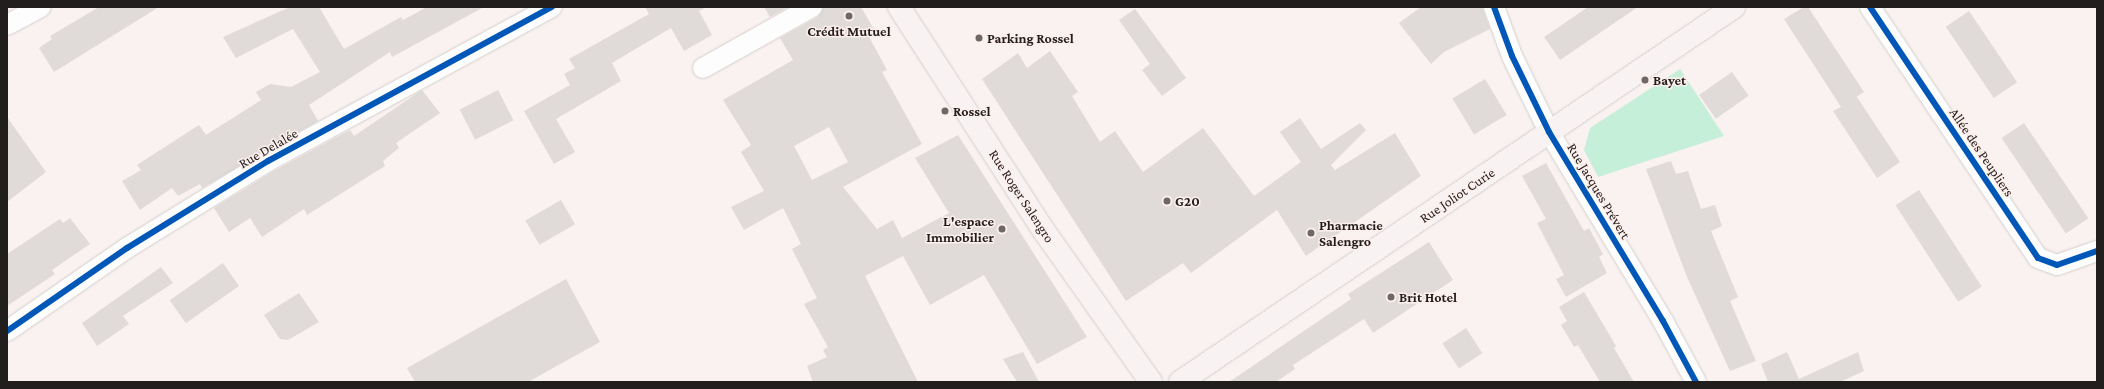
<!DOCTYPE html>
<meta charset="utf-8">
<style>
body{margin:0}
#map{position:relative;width:2104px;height:389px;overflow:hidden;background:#f9f2f0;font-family:"Crimson Pro",serif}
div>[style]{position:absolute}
.green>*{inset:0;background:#c5efd8}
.building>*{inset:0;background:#e0dad9;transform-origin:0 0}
.roads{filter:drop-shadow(0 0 1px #d4cfcd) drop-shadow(0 0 1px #d4cfcd)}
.minor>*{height:20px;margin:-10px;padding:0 10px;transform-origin:10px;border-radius:10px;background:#fefdfd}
.secondary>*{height:22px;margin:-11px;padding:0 11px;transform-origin:11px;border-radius:11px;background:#f8f3f2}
.cycleway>*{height:6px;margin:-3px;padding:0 3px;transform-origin:3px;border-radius:3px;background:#0057b8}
.dots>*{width:11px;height:11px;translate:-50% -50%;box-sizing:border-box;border:2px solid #fdefec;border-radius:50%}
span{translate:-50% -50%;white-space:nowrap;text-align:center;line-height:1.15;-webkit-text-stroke:3px #fdefec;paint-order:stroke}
.poi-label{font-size:14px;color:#221e1d;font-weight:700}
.left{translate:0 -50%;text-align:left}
.right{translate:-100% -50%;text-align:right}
.street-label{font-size:14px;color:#221e1d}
.frame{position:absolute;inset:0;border:8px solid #221e1d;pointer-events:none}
</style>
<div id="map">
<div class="green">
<i style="clip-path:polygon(1680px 69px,1724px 136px,1598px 177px,1584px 150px,1590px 128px)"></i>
</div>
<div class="building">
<i style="clip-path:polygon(99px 7px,159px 7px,54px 72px,39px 48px,52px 39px,50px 36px)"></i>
<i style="clip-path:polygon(290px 7px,319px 7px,344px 49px,401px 17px,403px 20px,427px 7px,484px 7px,392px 57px,390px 52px,309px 105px,318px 121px,202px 188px,200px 184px,178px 196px,172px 188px,140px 210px,122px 181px,141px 170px,137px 165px,199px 125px,206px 135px,261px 100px,256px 92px,270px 84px,291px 87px,320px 72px,293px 29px,236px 58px,223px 37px)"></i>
<i style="clip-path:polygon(645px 7px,707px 7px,699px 11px,712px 35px,684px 51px,671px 28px,612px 63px,621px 81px,556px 119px,575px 152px,554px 164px,524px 111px,570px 85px,564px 74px,575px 68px,569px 59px,649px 14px)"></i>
<i style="clip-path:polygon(764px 7px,788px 7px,770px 17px)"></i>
<i style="clip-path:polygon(evenodd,823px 7px,861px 7px,875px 31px,868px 35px,887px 70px,882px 72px,922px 144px,843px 187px,877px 229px,893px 220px,902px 238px,949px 213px,915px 158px,958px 135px,1087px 337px,1037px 364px,984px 275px,930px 305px,903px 256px,865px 276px,918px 382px,813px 382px,807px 366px,827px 357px,823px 350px,828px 347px,804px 304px,817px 298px,792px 249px,801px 244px,783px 208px,744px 230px,731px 207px,764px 191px,741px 152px,751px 145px,723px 100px,793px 60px,780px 38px,818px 17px,823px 7px,829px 127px,848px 162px,812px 180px,794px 146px,829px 127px)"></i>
<i style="clip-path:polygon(1421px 7px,1482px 7px,1490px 29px,1444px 52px,1431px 64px,1399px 23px)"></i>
<i style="clip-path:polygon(1588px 7px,1638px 7px,1560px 60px,1544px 37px)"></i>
<i style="clip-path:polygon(1804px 7px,1808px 7px,1864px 92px,1852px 100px,1857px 97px,1900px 162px,1877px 178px,1833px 111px,1841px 107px,1784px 19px)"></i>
<i style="clip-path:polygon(1135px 9px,1186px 78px,1162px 96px,1142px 70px,1150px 64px,1119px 20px)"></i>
<i style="left:1969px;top:11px;width:86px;height:28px;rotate:56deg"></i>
<i style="clip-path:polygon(1050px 51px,1078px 92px,1072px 96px,1100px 142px,1115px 131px,1143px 172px,1203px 128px,1254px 196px,1301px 162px,1280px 132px,1300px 118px,1321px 149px,1360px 123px,1366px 130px,1331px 165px,1335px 170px,1395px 133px,1421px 176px,1306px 256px,1277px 210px,1191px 273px,1183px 263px,1126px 301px,982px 79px,1018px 53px,1027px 68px)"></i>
<i style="left:1732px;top:72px;width:29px;height:40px;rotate:55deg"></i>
<i style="left:1485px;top:79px;width:42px;height:38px;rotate:59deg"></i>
<i style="clip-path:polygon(422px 90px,440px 113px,396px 143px,399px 148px,383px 161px,385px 166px,307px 215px,304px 209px,262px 237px,250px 218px,229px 232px,214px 208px,274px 171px,350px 130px,354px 136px)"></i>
<i style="left:498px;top:90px;width:34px;height:43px;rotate:63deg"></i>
<i style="clip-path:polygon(7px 117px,46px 172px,7px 202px)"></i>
<i style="left:2024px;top:123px;width:115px;height:27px;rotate:56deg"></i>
<i style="clip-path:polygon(1671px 161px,1676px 174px,1688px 171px,1701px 209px,1715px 205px,1722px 226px,1711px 231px,1738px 297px,1730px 301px,1756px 361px,1730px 371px,1687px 277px,1646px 169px)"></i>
<i style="clip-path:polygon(1546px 163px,1584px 231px,1589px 228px,1603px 254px,1599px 257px,1607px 273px,1566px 297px,1556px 279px,1564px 275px,1537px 223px,1546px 219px,1522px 176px)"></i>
<i style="left:1919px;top:190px;width:115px;height:28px;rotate:57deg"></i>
<i style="left:561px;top:200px;width:28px;height:41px;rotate:60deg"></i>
<i style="clip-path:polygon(70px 218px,90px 244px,52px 270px,55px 274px,7px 306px,7px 254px,60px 219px,63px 223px)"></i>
<i style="clip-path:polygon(1429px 242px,1453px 280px,1373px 333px,1364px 319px,1293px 365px,1295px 369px,1276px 382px,1229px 382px,1351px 299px,1348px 294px)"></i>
<i style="left:223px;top:263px;width:28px;height:65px;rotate:55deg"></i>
<i style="clip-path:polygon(161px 267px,173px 283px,123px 316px,129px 324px,97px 346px,82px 323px)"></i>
<i style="clip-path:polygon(566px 279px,600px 342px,528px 382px,415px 382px,407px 368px)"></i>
<i style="clip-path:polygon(1584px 292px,1616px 346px,1614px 348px,1634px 382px,1600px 382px,1578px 345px,1574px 347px,1561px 325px,1567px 321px,1559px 307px)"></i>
<i style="clip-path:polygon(299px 293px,319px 322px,288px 340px,280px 339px,264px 315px)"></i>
<i style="left:1466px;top:328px;width:30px;height:28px;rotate:57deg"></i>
<i style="clip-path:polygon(1023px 352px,1039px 382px,1017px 382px,1003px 359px)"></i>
<i style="clip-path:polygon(1787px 352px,1799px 379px,1858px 352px,1864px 371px,1840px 382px,1768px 382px,1761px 364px)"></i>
</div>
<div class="roads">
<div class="minor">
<i style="left:1494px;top:7px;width:52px;rotate:69.8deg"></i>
<i style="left:1512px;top:56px;width:85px;rotate:64deg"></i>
<i style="left:1549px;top:132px;width:221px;rotate:58.9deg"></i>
<i style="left:1663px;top:321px;width:69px;rotate:61.6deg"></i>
<i style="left:1870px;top:7px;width:302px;rotate:56.2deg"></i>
<i style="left:2038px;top:258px;width:20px;rotate:20deg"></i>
<i style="left:2057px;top:265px;width:42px;rotate:-19.3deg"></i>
<i style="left:7px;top:25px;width:38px;rotate:-28deg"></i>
<i style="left:703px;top:68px;width:125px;rotate:-29.2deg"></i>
<i style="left:7px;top:331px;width:146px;rotate:-34.7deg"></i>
<i style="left:127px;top:248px;width:166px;rotate:-31.7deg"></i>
<i style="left:268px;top:161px;width:323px;rotate:-28.5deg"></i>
</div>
<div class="secondary">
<i style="left:899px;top:7px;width:267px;rotate:57.1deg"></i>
<i style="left:1044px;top:231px;width:185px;rotate:54.7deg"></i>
<i style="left:1180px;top:382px;width:669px;rotate:-34.09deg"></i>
</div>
</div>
<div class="cycleway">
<i style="left:1494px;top:7px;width:52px;rotate:69.8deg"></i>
<i style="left:1512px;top:56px;width:85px;rotate:64deg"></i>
<i style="left:1549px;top:132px;width:221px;rotate:58.9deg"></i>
<i style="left:1663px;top:321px;width:69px;rotate:61.6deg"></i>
<i style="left:1870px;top:7px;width:302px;rotate:56.2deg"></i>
<i style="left:2038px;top:258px;width:20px;rotate:20deg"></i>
<i style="left:2057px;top:265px;width:42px;rotate:-19.3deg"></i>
<i style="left:7px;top:331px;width:146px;rotate:-34.7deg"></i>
<i style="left:127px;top:248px;width:166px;rotate:-31.7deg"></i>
<i style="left:268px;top:161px;width:323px;rotate:-28.5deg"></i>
</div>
<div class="dots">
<i style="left:849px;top:16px;background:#6d6867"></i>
<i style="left:979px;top:38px;background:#6d6867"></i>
<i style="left:1645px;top:80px;background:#6d6867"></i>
<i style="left:945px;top:111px;background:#6d6867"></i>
<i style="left:1167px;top:201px;background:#6d6867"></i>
<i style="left:1002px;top:229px;background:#6d6867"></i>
<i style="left:1311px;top:233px;background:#6d6867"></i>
<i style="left:1391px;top:297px;background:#6d6867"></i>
</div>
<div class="poi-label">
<span style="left:849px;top:31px">Crédit Mutuel</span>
<span class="left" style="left:987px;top:38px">Parking Rossel</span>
<span class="left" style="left:1653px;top:80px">Bayet</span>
<span class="left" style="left:953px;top:111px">Rossel</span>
<span class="left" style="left:1175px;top:201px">G20</span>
<span class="right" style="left:994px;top:229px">L'espace<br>Immobilier</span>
<span class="left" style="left:1319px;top:233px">Pharmacie<br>Salengro</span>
<span class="left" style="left:1399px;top:297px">Brit Hotel</span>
</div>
<div class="street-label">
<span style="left:268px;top:148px;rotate:-30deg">Rue Delalée</span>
<span style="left:1982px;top:152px;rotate:56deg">Allée des Peupliers</span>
<span style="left:1599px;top:191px;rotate:59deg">Rue Jacques Prévert</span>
<span style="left:1457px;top:195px;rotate:-34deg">Rue Joliot Curie</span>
<span style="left:1022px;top:196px;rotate:57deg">Rue Roger Salengro</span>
</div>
<div class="frame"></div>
</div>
